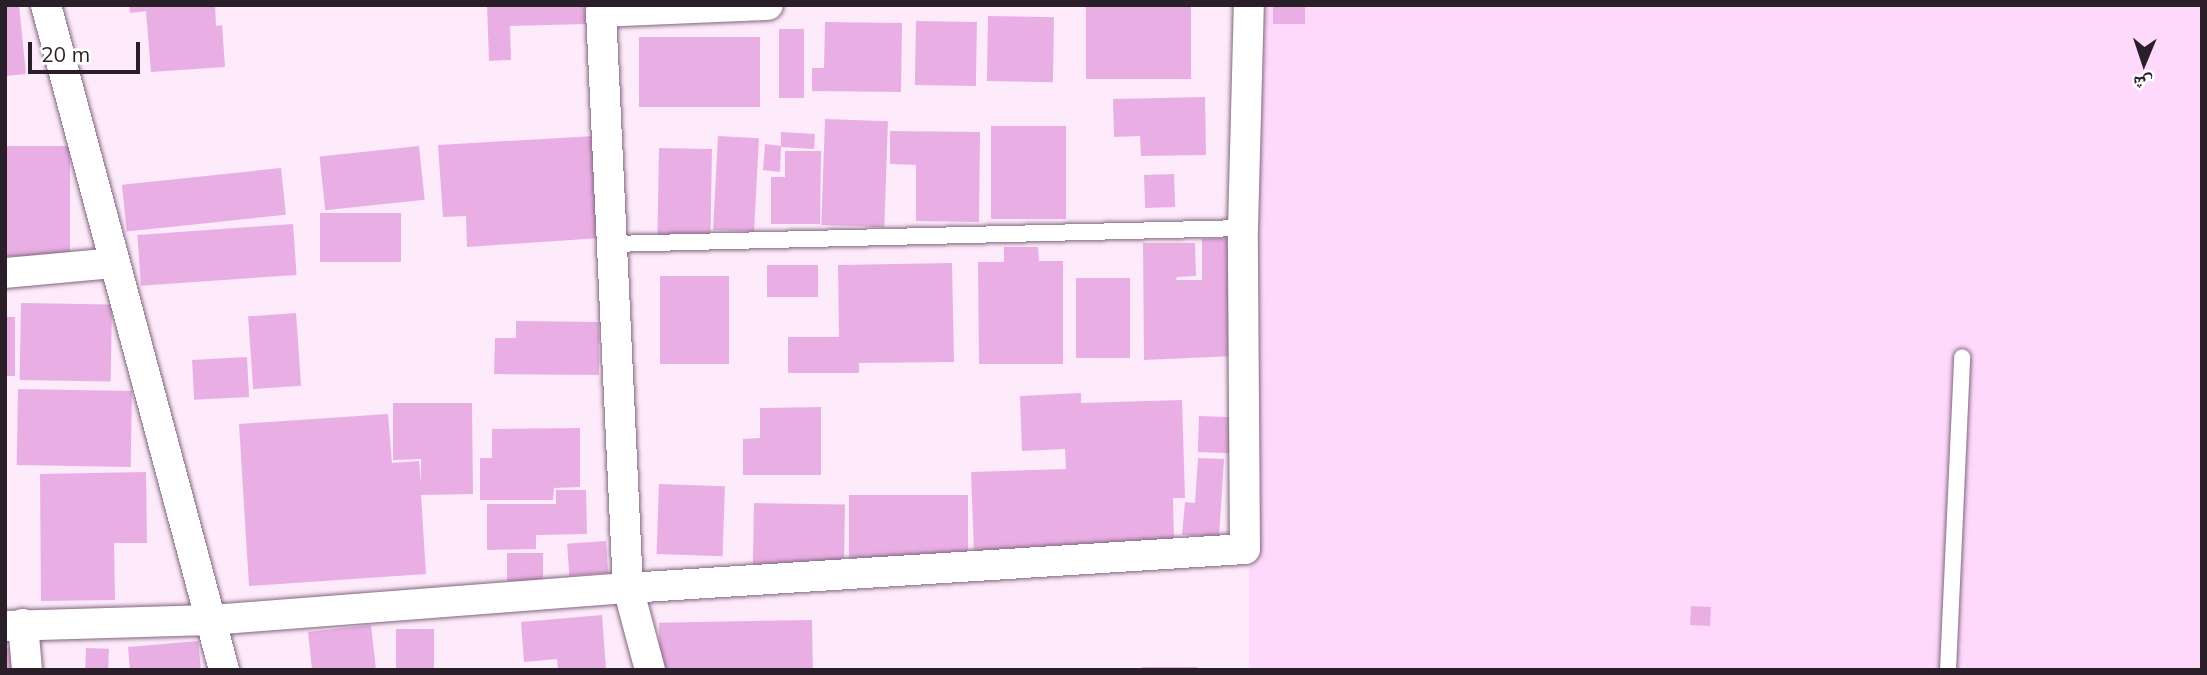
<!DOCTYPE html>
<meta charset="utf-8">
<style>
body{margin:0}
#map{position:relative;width:2207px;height:675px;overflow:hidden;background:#fdeafb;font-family:Mulish,"Noto Naskh Arabic",sans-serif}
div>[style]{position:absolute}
.built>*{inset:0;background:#fed9fb;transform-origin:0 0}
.building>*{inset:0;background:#e9afe5;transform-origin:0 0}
.roads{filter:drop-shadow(0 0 2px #81667f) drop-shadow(0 0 2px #81667f)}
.service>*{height:16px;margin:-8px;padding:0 8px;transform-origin:8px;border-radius:8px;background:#fff}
.minor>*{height:30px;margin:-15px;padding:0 15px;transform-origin:15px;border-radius:15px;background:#fff}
span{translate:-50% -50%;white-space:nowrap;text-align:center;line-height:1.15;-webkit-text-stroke:6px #fefefe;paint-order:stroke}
.frame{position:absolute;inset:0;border:7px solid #2a1f29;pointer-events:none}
.north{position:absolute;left:2109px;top:28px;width:70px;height:70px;-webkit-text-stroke:5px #fefefe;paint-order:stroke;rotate:182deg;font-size:19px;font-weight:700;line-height:28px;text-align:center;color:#2a1f29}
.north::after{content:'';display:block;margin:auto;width:24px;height:32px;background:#2a1f29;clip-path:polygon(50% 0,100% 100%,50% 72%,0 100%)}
.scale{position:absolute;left:28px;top:42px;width:112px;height:32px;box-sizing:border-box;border:4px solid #2a1f29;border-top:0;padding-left:9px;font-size:21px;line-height:24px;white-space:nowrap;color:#2a1f29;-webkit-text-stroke:5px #fefefe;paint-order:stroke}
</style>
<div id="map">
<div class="built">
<i style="left:1249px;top:5px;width:953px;height:665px"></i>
</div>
<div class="building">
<i style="clip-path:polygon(5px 5px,19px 5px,26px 74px,5px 76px)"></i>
<i style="clip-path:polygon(129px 5px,215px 5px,216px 26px,222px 25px,225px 67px,151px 72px,146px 11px,130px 13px)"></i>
<i style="clip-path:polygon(487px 5px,585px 5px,586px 24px,510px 26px,511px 60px,489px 61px)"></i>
<i style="left:1086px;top:5px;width:105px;height:74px"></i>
<i style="left:1273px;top:5px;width:32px;height:19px"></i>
<i style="left:988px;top:16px;width:66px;height:65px;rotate:1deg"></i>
<i style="left:916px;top:21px;width:61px;height:64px;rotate:1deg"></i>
<i style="clip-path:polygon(825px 22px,902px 23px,901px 92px,812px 91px,812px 68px,824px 68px)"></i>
<i style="left:779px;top:29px;width:25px;height:69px"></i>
<i style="left:639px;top:37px;width:121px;height:70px"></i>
<i style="clip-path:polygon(1205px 97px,1206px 155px,1141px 156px,1140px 136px,1114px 137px,1113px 99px)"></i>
<i style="left:825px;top:119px;width:63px;height:106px;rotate:2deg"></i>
<i style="left:991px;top:126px;width:75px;height:93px"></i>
<i style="clip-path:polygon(890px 131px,980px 132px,979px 222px,916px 221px,916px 165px,890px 164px)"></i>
<i style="clip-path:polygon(781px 132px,815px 134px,814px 149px,781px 147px,780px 172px,763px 170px,765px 144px,781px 146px)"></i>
<i style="clip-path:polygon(594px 136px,601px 238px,467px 247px,466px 216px,443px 217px,438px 145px)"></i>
<i style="left:718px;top:136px;width:41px;height:94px;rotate:3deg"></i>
<i style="left:6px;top:146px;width:64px;height:110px"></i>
<i style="left:419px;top:146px;width:54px;height:100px;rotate:84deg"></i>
<i style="left:659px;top:148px;width:53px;height:87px;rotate:1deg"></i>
<i style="clip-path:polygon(785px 151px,821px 151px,820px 224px,771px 224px,771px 177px,785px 177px)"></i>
<i style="left:281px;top:168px;width:47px;height:160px;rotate:84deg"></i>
<i style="left:1174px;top:174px;width:33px;height:30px;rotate:88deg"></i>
<i style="left:320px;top:213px;width:81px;height:49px"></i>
<i style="left:293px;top:224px;width:51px;height:156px;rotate:86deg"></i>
<i style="clip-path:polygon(1234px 238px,1235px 356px,1144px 360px,1143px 243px,1195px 243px,1196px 276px,1177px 277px,1176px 280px,1202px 280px,1202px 239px)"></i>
<i style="clip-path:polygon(1004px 247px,1038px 247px,1039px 261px,1063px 261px,1063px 364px,979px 364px,978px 262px,1004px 262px)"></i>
<i style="clip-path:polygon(952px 263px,954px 362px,859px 363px,859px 373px,788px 373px,788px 337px,839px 337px,838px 265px)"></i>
<i style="left:767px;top:265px;width:51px;height:32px"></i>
<i style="left:660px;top:276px;width:69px;height:88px"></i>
<i style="left:1130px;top:278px;width:80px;height:54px;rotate:90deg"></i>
<i style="left:21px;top:303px;width:91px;height:77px;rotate:1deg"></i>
<i style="left:296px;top:313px;width:73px;height:48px;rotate:86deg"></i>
<i style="left:5px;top:317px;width:10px;height:59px"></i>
<i style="clip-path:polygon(516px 321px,599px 322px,599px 375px,494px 374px,495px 338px,516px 338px)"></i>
<i style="left:247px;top:357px;width:40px;height:55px;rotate:87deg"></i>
<i style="left:18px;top:389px;width:114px;height:76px;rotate:1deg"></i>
<i style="clip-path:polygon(1081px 393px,1081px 403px,1182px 400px,1185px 498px,1173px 498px,1174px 540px,974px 552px,971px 472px,1066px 469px,1065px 449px,1022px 451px,1020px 396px)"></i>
<i style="clip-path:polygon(393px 403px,472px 403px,473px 494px,421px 495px,426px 574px,249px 586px,239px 424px,388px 414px,392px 463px,419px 461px,421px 483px,421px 459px,393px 460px)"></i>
<i style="clip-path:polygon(821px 407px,821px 475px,743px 475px,743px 439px,760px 438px,760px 408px)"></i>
<i style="left:1199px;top:416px;width:34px;height:36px;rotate:2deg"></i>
<i style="clip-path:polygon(580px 428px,580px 487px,554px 488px,553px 500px,480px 500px,480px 458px,492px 458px,492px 429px)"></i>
<i style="clip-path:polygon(1198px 458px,1224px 459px,1219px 537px,1182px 535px,1185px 502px,1195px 503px)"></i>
<i style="clip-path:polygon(146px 472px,147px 543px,114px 543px,115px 600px,41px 601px,40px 474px)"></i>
<i style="left:659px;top:484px;width:66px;height:70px;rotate:2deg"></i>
<i style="clip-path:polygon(556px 490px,586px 490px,587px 534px,536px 535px,536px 549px,487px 550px,487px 504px,556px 504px)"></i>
<i style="left:968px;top:495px;width:63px;height:119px;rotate:90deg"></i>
<i style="left:754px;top:503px;width:91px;height:63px;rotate:1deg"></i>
<i style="left:606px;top:541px;width:32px;height:39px;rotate:86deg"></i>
<i style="left:507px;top:553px;width:36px;height:28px"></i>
<i style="left:1691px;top:606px;width:20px;height:19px;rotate:3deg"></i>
<i style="clip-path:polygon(602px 615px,606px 670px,558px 670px,557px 659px,524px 662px,521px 622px)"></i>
<i style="left:812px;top:620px;width:50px;height:153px;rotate:89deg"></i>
<i style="clip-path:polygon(371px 625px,376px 670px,312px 670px,308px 632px)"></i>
<i style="left:396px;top:629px;width:38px;height:41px"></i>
<i style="clip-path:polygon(198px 641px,201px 670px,130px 670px,128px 647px)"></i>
<i style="left:5px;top:648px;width:19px;height:22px;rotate:3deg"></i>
<i style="left:86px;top:648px;width:23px;height:22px;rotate:2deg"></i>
<i style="left:1142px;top:667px;width:56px;height:3px"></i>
</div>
<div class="roads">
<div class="service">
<i style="left:611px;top:244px;width:632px;rotate:-1.45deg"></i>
<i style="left:1948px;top:670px;width:313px;rotate:-87.4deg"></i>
</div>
<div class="minor">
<i style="left:46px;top:5px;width:688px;rotate:75.01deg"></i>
<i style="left:5px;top:273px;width:110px;rotate:-5.2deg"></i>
<i style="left:23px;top:624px;width:46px;rotate:85deg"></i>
<i style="left:5px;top:626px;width:206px;rotate:-1.7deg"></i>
<i style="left:211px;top:620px;width:418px;rotate:-4.4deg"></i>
<i style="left:628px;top:588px;width:577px;rotate:-92.68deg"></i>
<i style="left:601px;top:12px;width:167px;rotate:-2.4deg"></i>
<i style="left:650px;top:670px;width:85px;rotate:-105deg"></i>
<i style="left:628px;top:588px;width:618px;rotate:-3.62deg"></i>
<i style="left:1245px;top:549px;width:321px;rotate:-90.4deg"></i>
<i style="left:1243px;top:228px;width:223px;rotate:-88.5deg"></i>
</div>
</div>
<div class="frame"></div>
<div class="north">ش</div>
<div class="scale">20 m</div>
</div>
